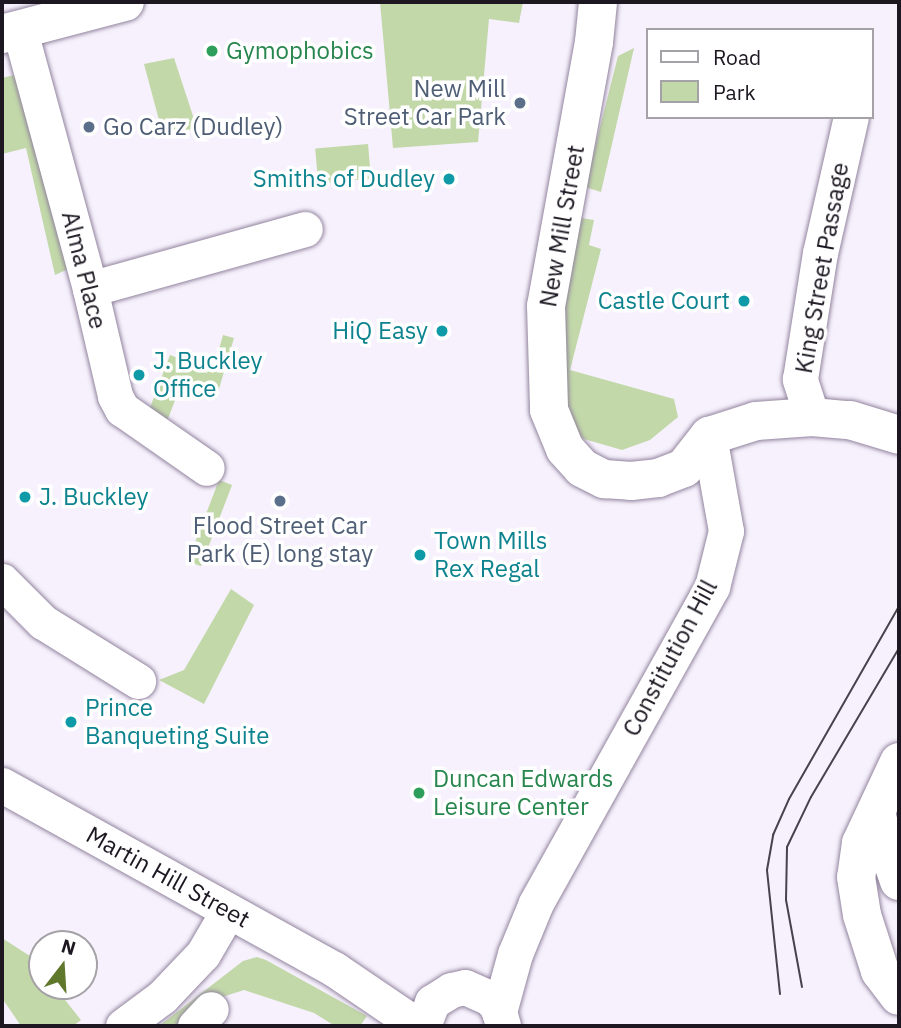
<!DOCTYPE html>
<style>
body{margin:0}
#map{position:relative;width:901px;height:1028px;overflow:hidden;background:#f7f1fd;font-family:"IBM Plex Sans",sans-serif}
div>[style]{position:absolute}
.green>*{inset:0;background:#c2d8a9;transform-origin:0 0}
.roads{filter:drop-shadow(0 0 2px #92849e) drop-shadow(0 0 2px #92849e)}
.minor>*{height:35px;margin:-17.5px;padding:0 17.5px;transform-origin:17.5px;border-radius:17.5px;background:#fff}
.tertiary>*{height:38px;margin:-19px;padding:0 19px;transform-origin:19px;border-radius:19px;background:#fff}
.tram>*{height:2px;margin:-1px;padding:0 1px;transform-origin:1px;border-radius:1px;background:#48424d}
.dots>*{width:19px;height:19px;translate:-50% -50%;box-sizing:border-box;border:4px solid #fff;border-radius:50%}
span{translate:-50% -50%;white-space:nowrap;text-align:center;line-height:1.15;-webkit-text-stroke:7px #fff;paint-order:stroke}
.leisure-label{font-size:24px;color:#27864d}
.left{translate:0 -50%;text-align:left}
.service-label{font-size:24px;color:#4e5e75}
.right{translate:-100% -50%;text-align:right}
.culture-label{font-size:24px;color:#0d838f}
.street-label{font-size:24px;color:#1c1721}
.frame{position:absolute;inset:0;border:4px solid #1c1721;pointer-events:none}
.legend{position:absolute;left:646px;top:28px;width:228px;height:91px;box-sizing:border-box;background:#fff;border:2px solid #a4a2a6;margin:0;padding:9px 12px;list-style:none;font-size:21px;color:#1c1721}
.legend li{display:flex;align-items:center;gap:14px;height:35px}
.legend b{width:35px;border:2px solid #a4a2a6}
.north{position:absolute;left:28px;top:930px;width:70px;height:70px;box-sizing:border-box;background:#fff;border:2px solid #a4a2a6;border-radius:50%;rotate:17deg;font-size:19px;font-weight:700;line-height:28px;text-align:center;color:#1c1721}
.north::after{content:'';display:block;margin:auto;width:24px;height:32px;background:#60782b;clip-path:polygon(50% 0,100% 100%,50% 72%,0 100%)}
</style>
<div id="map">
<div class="green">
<i style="clip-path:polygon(380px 2px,523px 2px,519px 23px,489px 19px,478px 142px,393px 148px)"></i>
<i style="clip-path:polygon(634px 48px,601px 192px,585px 187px,618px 56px)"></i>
<i style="clip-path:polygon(174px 58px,197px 128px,163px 135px,144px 64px)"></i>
<i style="clip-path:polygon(23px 73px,73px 267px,55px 275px,26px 148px,2px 154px,2px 78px)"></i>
<i style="left:368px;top:144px;width:35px;height:53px;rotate:85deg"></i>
<i style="clip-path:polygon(575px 217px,594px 220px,589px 245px,601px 249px,570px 370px,674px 399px,678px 417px,650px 440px,622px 450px,584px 439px,568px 426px,559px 313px)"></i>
<i style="clip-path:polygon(223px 335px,234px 338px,216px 399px,182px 382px,166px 424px,148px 413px,170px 355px,213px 371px)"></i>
<i style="left:219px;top:480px;width:14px;height:87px;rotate:21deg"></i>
<i style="clip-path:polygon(231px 589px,254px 605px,204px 704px,159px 680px,184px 670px)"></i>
<i style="clip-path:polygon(2px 938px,33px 958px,42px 970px,42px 986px,54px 986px,81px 1020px,73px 1026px,21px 1026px,2px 998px)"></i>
<i style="clip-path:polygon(257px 957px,266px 960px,367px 1016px,360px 1026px,335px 1026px,314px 1013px,244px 990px,213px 1000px,185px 1026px,159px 1026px,243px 961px)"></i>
</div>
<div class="roads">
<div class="minor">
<i style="left:20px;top:31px;width:267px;rotate:74.8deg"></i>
<i style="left:90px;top:289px;width:110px;rotate:76.8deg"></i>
<i style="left:115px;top:396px;width:15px;rotate:62deg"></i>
<i style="left:122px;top:409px;width:103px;rotate:34.8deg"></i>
<i style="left:90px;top:289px;width:223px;rotate:-15.6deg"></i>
<i style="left:812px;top:417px;width:40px;rotate:-108deg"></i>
<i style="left:800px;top:379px;width:128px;rotate:-81deg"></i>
<i style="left:820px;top:253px;width:139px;rotate:-77.2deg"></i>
<i style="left:2px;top:581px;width:58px;rotate:45deg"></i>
<i style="left:43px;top:622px;width:112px;rotate:31.8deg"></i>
<i style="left:2px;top:785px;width:380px;rotate:29deg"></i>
<i style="left:334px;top:969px;width:102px;rotate:34.2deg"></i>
<i style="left:499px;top:1012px;width:60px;rotate:-74.6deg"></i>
<i style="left:515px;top:954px;width:55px;rotate:-67.6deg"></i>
<i style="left:536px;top:903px;width:362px;rotate:-60.9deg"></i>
<i style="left:712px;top:587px;width:58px;rotate:-76deg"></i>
<i style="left:726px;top:531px;width:97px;rotate:-100.1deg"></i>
<i style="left:123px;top:1026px;width:49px;rotate:-36.6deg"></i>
<i style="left:162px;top:997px;width:59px;rotate:-46.4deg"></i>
<i style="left:203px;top:954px;width:50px;rotate:-59.8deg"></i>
<i style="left:195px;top:1026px;width:23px;rotate:-47deg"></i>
<i style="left:423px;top:1026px;width:26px;rotate:-69deg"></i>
<i style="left:432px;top:1002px;width:22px;rotate:-32deg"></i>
<i style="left:451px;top:990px;width:14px;rotate:-12deg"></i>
<i style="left:465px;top:987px;width:27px;rotate:24deg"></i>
<i style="left:490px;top:998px;width:13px;rotate:51deg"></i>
<i style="left:498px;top:1008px;width:19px;rotate:74deg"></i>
</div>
<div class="tertiary">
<i style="left:598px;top:2px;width:40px;rotate:95.7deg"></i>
<i style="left:594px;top:42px;width:268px;rotate:100.3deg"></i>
<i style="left:546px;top:306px;width:104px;rotate:88.3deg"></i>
<i style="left:549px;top:410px;width:42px;rotate:67.7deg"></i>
<i style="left:565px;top:449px;width:25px;rotate:48deg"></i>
<i style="left:582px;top:468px;width:25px;rotate:27deg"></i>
<i style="left:604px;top:479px;width:27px;rotate:4deg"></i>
<i style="left:631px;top:481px;width:27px;rotate:-6deg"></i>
<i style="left:658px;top:478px;width:28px;rotate:-21deg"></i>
<i style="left:684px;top:468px;width:41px;rotate:-52deg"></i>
<i style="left:709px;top:436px;width:49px;rotate:-17.7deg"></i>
<i style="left:756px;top:421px;width:56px;rotate:-4.1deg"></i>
<i style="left:812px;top:417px;width:38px;rotate:5deg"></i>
<i style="left:850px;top:420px;width:51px;rotate:17deg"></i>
<i style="left:2px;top:34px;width:127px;rotate:-14.6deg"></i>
<i style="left:899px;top:762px;width:89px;rotate:115.1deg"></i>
<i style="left:861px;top:843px;width:34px;rotate:98deg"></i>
<i style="left:856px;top:877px;width:38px;rotate:81deg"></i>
<i style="left:862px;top:915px;width:59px;rotate:72.2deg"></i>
<i style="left:880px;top:971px;width:31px;rotate:53deg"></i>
<i style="left:876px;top:815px;width:70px;rotate:70.8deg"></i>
</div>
</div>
<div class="tram">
<i style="left:802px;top:987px;width:88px;rotate:-100.4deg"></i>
<i style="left:786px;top:900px;width:53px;rotate:-88.9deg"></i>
<i style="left:787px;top:847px;width:55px;rotate:-64.4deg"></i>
<i style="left:811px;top:797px;width:173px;rotate:-59.4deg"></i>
<i style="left:780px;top:994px;width:125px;rotate:-96deg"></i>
<i style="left:767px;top:870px;width:36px;rotate:-80deg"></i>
<i style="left:773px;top:835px;width:39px;rotate:-66deg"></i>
<i style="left:789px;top:799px;width:222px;rotate:-60.3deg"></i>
</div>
<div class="dots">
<i style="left:212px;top:51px;background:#2e9e5b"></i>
<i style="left:520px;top:103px;background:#5c6f8a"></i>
<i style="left:89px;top:127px;background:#5c6f8a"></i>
<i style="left:449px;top:179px;background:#0f9aa8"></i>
<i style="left:744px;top:301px;background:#0f9aa8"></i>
<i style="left:442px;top:331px;background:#0f9aa8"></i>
<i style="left:139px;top:375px;background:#0f9aa8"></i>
<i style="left:25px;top:497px;background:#0f9aa8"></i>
<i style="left:280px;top:501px;background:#5c6f8a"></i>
<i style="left:420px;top:555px;background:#0f9aa8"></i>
<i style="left:71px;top:722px;background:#0f9aa8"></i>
<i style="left:419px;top:793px;background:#2e9e5b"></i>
</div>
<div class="leisure-label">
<span class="left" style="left:226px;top:51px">Gymophobics</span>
<span class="left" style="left:433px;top:793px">Duncan Edwards<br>Leisure Center</span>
</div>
<div class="service-label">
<span class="right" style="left:506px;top:103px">New Mill<br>Street Car Park</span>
<span class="left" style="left:103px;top:127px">Go Carz (Dudley)</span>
<span style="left:280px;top:540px">Flood Street Car<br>Park (E) long stay</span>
</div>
<div class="culture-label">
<span class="right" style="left:435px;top:179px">Smiths of Dudley</span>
<span class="right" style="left:730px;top:301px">Castle Court</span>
<span class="right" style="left:428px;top:331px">HiQ Easy</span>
<span class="left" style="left:153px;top:375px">J. Buckley<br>Office</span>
<span class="left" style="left:39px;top:497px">J. Buckley</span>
<span class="left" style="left:434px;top:555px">Town Mills<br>Rex Regal</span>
<span class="left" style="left:85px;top:722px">Prince<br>Banqueting Suite</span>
</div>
<div class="street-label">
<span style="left:562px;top:226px;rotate:-80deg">New Mill Street</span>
<span style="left:822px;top:268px;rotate:-80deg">King Street Passage</span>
<span style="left:84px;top:270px;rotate:76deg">Alma Place</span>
<span style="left:670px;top:658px;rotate:-62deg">Constitution Hill</span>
<span style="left:168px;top:877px;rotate:29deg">Martin Hill Street</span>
</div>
<div class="frame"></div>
<ul class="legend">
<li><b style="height:9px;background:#fff"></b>Road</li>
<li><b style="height:19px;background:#c2d8a9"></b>Park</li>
</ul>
<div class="north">N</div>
</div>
